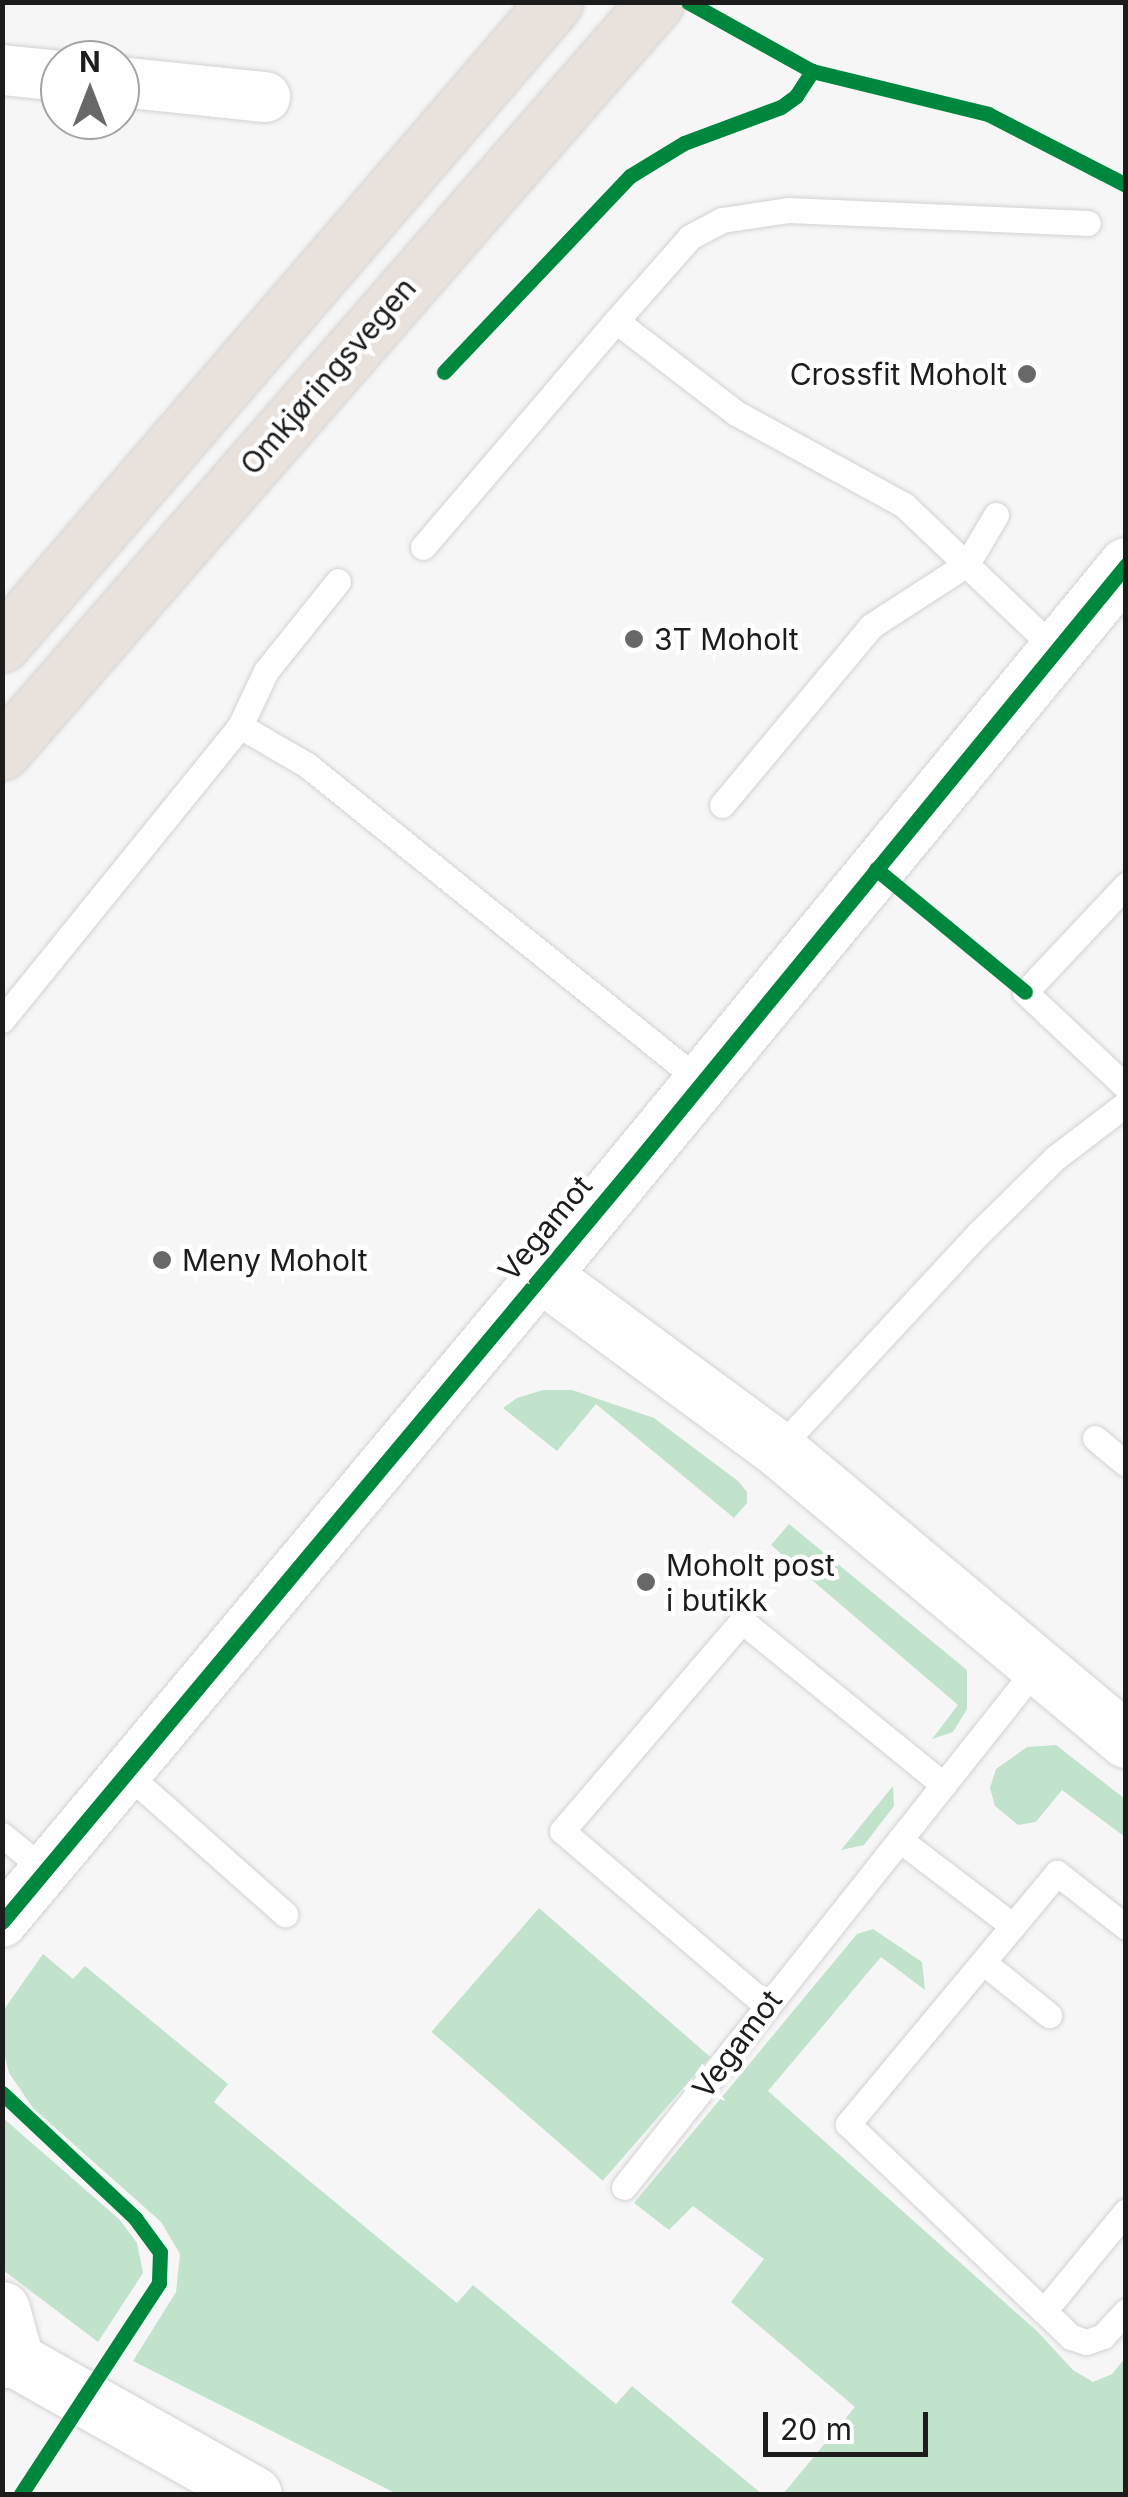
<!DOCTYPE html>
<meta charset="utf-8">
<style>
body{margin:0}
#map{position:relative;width:1128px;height:2497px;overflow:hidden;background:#f6f6f6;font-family:Inter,sans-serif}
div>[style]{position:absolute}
.green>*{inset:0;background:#c1e3cc;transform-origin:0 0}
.roads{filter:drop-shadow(0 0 2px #d2d2d2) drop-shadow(0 0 2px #d2d2d2)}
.lane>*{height:25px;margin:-12.5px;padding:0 12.5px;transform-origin:12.5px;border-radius:12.5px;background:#fefefe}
.street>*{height:50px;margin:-25px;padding:0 25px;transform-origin:25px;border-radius:25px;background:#fefefe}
.secondary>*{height:55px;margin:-27.5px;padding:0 27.5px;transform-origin:27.5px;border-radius:27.5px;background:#fefefe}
.highway>*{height:55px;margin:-27.5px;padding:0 27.5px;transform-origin:27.5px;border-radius:27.5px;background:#e9e1dc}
.cycleway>*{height:15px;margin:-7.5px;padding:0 7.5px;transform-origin:7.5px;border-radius:7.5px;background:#00873e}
.dots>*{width:28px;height:28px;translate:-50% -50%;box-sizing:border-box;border:5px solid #fff;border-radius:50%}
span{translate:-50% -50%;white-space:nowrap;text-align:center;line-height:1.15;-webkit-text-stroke:9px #fff;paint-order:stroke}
.poi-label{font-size:30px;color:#1c1c1d}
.right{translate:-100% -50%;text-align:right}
.left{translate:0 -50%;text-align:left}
.street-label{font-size:30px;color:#1c1c1d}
.frame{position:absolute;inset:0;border:5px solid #1c1c1d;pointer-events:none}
.north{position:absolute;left:40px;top:40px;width:100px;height:100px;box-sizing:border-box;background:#fff;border:2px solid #a4a4a5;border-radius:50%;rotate:0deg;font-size:28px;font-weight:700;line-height:40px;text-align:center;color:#1c1c1d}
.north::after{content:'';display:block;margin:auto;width:35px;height:45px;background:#686869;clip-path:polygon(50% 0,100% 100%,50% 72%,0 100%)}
.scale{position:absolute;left:763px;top:2412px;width:165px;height:45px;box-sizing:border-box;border:5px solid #1c1c1d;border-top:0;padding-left:12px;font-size:30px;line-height:35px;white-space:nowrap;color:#1c1c1d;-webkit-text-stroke:8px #fff;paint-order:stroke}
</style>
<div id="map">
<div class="green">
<i style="clip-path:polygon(543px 1390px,572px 1390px,654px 1418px,738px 1481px,747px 1492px,747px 1503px,734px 1518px,596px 1404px,557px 1451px,503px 1408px,517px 1398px)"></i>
<i style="clip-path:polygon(789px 1524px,967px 1670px,967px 1709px,953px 1732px,932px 1739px,958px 1705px,771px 1545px)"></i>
<i style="clip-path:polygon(1056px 1745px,1125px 1799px,1125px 1837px,1062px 1790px,1036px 1822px,1018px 1825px,995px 1806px,990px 1788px,996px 1769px,1027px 1747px)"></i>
<i style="clip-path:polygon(893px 1786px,894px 1806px,864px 1845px,841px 1850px)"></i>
<i style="left:539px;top:1908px;width:227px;height:164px;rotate:41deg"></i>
<i style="clip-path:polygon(873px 1929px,922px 1962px,925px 1990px,881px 1957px,768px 2091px,1038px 2332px,1073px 2370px,1093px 2382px,1112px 2374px,1125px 2358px,1125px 2494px,783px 2494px,855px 2407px,731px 2302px,764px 2259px,693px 2206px,669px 2230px,634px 2203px,857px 1934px)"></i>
<i style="clip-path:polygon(43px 1954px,73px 1979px,85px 1966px,228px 2084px,214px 2102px,457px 2303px,473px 2285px,616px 2404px,632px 2386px,762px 2494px,397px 2494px,133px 2361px,176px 2292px,180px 2254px,161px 2222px,33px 2108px,9px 2073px,3px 2049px,5px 2008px)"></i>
<i style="clip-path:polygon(2px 2117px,120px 2220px,137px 2243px,143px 2273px,98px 2342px,3px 2270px)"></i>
</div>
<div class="roads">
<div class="lane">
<i style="left:616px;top:321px;width:112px;rotate:-48.6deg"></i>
<i style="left:690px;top:237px;width:36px;rotate:-28deg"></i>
<i style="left:722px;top:220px;width:68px;rotate:-8.5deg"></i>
<i style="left:789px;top:210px;width:299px;rotate:2.5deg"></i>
<i style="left:423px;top:547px;width:297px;rotate:-49.5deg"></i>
<i style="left:616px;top:321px;width:151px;rotate:37.5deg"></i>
<i style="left:736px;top:413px;width:192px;rotate:28.7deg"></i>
<i style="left:904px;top:505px;width:210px;rotate:43.6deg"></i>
<i style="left:240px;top:726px;width:61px;rotate:-64.7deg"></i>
<i style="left:266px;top:671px;width:115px;rotate:-51.3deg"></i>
<i style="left:722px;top:805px;width:233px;rotate:-50.2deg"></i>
<i style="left:871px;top:626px;width:114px;rotate:-32.9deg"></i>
<i style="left:967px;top:564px;width:57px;rotate:-59.4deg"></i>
<i style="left:1126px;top:885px;width:147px;rotate:133.3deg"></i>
<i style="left:1025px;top:992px;width:139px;rotate:43.2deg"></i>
<i style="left:2px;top:1020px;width:378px;rotate:-51deg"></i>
<i style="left:240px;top:726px;width:78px;rotate:30.2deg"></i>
<i style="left:307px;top:765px;width:504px;rotate:38.8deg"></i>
<i style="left:1095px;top:1438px;width:40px;rotate:40deg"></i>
<i style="left:778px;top:1449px;width:294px;rotate:-47.1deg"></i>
<i style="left:978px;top:1234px;width:108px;rotate:-44.6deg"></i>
<i style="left:1055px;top:1158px;width:89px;rotate:-37.3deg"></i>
<i style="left:126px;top:1773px;width:213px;rotate:41.6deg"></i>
<i style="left:2px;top:1835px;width:54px;rotate:39deg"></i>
<i style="left:900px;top:1840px;width:142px;rotate:37.3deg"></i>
<i style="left:1126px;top:1927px;width:88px;rotate:-142deg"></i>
<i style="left:1057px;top:1873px;width:327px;rotate:129.8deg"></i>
<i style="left:848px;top:2124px;width:271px;rotate:43.7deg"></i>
<i style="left:1044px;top:2311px;width:129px;rotate:-50.6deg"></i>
<i style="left:983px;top:1962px;width:85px;rotate:38.8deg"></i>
<i style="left:766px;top:2005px;width:268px;rotate:-139.5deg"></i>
<i style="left:562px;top:1831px;width:277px;rotate:-49.4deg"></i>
<i style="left:742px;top:1621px;width:260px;rotate:39.1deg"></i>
<i style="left:624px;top:2187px;width:664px;rotate:-51.54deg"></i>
<i style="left:1044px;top:2311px;width:37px;rotate:44deg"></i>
<i style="left:1071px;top:2337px;width:16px;rotate:18deg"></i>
<i style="left:1086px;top:2342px;width:18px;rotate:-19deg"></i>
<i style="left:1103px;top:2336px;width:34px;rotate:-47deg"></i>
</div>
<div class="street">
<i style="left:2px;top:70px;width:58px;rotate:5.9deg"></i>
<i style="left:120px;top:82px;width:146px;rotate:5.9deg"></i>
<i style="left:2px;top:1922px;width:843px;rotate:-50.15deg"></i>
</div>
<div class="secondary">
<i style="left:1126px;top:565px;width:919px;rotate:129.44deg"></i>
<i style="left:542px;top:1275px;width:293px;rotate:36.4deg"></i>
<i style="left:778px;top:1449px;width:454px;rotate:39.9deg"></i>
<i style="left:2px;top:2309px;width:53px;rotate:74.6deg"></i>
<i style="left:2px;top:2360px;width:14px"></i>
<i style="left:16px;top:2360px;width:273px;rotate:29.4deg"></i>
</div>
<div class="highway">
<i style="left:2px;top:644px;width:847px;rotate:-49.26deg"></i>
<i style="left:2px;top:752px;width:995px;rotate:-48.91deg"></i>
</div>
</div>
<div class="cycleway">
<i style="left:688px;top:2px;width:142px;rotate:29.1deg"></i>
<i style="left:812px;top:71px;width:181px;rotate:13.7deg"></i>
<i style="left:988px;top:114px;width:155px;rotate:27.2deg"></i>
<i style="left:444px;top:372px;width:270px;rotate:-46.5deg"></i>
<i style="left:630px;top:176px;width:63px;rotate:-31.4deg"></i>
<i style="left:684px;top:143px;width:103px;rotate:-20.4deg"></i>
<i style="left:781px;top:107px;width:19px;rotate:-36deg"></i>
<i style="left:796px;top:96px;width:30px;rotate:-57deg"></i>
<i style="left:876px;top:869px;width:193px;rotate:39.5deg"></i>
<i style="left:2px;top:1922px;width:983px;rotate:-50.12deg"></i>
<i style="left:632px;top:1168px;width:780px;rotate:-50.67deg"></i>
<i style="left:2px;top:2093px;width:183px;rotate:43.2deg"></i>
<i style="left:135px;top:2218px;width:42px;rotate:53.7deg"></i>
<i style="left:160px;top:2252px;width:31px;rotate:92deg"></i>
<i style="left:159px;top:2283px;width:252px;rotate:123.2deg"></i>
</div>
<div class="dots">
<i style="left:1027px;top:374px;background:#686869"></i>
<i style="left:634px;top:639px;background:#686869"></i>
<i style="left:162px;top:1260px;background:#686869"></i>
<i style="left:646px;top:1582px;background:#686869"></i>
</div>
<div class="poi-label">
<span class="right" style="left:1007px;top:374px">Crossfit Moholt</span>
<span class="left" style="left:654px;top:639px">3T Moholt</span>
<span class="left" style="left:182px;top:1260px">Meny Moholt</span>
<span class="left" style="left:666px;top:1582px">Moholt post<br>i butikk</span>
</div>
<div class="street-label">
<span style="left:328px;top:376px;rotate:-49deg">Omkjøringsvegen</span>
<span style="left:545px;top:1228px;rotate:-50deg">Vegamot</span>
<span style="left:737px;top:2044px;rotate:-53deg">Vegamot</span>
</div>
<div class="frame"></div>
<div class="north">N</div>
<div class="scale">20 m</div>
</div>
